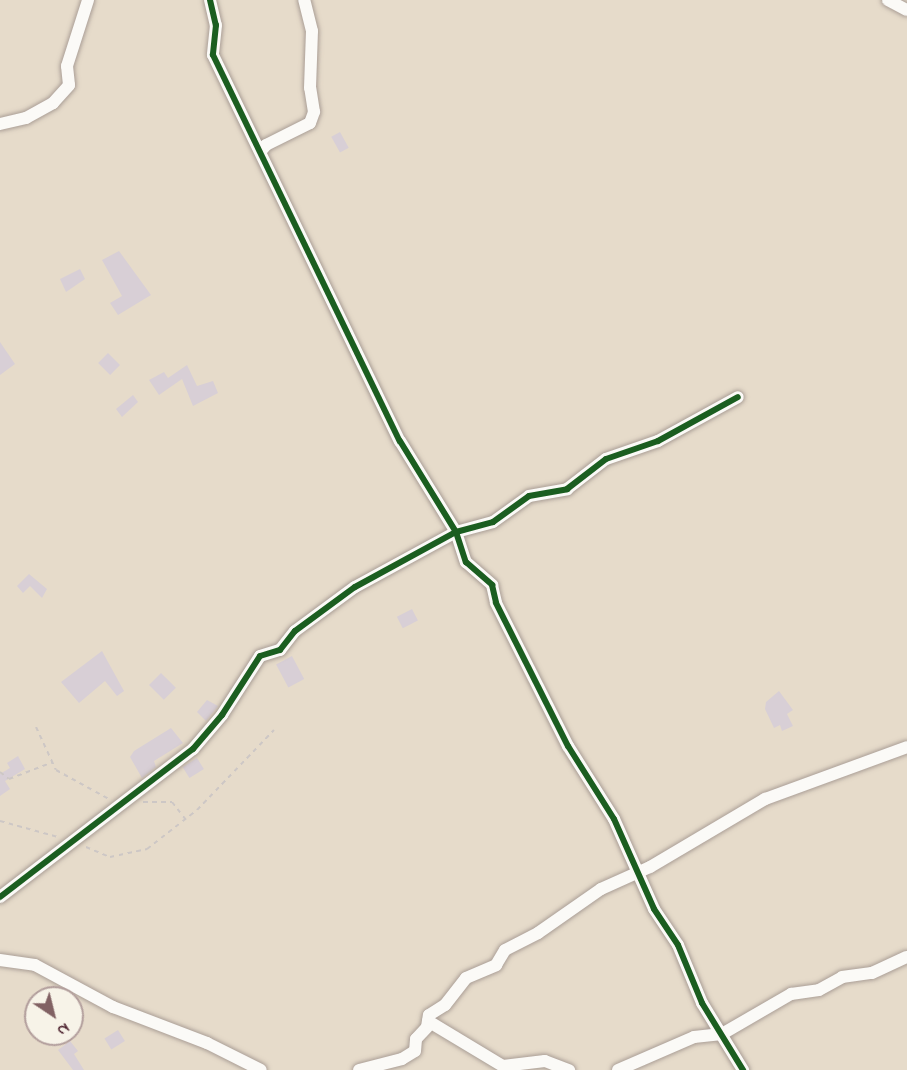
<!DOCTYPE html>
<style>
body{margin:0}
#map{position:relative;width:907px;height:1070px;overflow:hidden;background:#e6dbca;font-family:"Indie Flower",sans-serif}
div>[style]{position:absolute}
.building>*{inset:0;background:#d8cfd6;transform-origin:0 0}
.path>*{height:2px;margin-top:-1px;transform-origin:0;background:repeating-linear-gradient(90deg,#cdc7c5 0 4.5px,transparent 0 9px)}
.roads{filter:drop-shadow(0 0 2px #aa9e96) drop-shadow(0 0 2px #aa9e96)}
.minor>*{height:12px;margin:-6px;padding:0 6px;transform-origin:6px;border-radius:6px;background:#fbfaf7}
.cycleway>*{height:6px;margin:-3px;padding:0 3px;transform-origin:3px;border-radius:3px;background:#1b5e20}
span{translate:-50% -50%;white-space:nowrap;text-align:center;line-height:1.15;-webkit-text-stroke:4.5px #f7f3e8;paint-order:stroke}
.north{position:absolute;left:24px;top:986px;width:60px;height:60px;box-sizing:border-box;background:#f7f3e8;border:2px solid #b29e9c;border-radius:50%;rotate:145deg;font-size:16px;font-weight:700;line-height:24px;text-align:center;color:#4a1f2b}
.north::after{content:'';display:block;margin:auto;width:21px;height:27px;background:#816163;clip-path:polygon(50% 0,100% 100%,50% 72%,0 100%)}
</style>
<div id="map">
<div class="building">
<i style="left:340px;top:132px;width:18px;height:10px;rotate:61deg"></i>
<i style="clip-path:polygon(119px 251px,151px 295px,118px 315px,110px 303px,122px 296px,102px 260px)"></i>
<i style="clip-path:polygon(80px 269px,85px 279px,66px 292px,60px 279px)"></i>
<i style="clip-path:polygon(0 342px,15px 364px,0 375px)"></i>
<i style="left:108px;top:353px;width:17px;height:14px;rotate:45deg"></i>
<i style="clip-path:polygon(187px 365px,197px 386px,213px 381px,218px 393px,193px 406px,182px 379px,159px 395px,149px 380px,164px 372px,168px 378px)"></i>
<i style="clip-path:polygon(133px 395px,138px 402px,122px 417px,116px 409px)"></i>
<i style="clip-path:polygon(29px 574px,47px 589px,42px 598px,30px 586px,23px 593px,17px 586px)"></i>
<i style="left:412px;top:609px;width:13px;height:17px;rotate:63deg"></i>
<i style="clip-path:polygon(102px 651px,124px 691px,117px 696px,105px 681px,79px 703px,61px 682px)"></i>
<i style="left:292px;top:656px;width:26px;height:18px;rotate:62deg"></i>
<i style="left:161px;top:673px;width:21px;height:17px;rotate:45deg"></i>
<i style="clip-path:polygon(779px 691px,793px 710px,787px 714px,793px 726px,782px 731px,780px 725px,774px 728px,765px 709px,766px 702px)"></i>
<i style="clip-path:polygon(207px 700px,218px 706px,206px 721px,197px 712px)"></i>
<i style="clip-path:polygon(171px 728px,183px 743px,154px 761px,156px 767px,142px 778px,130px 757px,134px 751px)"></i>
<i style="clip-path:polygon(18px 756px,25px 769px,5px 781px,10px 789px,0 796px,0 774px,10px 768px,7px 763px)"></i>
<i style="left:197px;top:758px;width:13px;height:17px;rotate:58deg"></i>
<i style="left:118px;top:1030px;width:13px;height:16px;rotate:58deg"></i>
<i style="clip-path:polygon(70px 1041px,78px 1051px,74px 1054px,84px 1070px,73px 1070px,58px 1050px)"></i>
</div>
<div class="path">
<i style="left:36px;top:727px;width:47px;rotate:65.1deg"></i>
<i style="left:56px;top:770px;width:60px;rotate:28.7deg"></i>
<i style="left:0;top:772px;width:11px;rotate:38deg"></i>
<i style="left:9px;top:779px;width:47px;rotate:-21.1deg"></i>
<i style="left:143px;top:802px;width:29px"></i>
<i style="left:172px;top:802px;width:23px;rotate:52deg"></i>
<i style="left:0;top:821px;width:60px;rotate:15.4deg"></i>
<i style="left:86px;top:847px;width:26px;rotate:23deg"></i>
<i style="left:110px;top:857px;width:38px;rotate:-12deg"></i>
<i style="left:147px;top:849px;width:63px;rotate:-38deg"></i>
<i style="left:197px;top:810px;width:111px;rotate:-46.1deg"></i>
</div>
<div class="roads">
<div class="minor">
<i style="left:210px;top:0;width:26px;rotate:77deg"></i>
<i style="left:216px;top:25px;width:30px;rotate:96deg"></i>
<i style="left:213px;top:55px;width:429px;rotate:64.2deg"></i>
<i style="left:400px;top:441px;width:107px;rotate:58.4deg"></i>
<i style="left:456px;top:532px;width:32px;rotate:72deg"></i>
<i style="left:466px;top:562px;width:35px;rotate:41deg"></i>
<i style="left:492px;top:585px;width:18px;rotate:77deg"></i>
<i style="left:496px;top:603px;width:160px;rotate:63.3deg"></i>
<i style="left:568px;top:746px;width:86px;rotate:57.8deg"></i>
<i style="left:614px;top:819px;width:98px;rotate:66deg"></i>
<i style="left:654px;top:909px;width:43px;rotate:56.3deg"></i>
<i style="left:678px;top:945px;width:63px;rotate:67.5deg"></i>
<i style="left:702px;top:1003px;width:79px;rotate:58.5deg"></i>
<i style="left:888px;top:0;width:21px;rotate:28deg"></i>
<i style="left:0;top:124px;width:27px;rotate:-13deg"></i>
<i style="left:26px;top:118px;width:31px;rotate:-29deg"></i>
<i style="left:53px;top:103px;width:24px;rotate:-48deg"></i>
<i style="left:69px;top:85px;width:19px;rotate:-96deg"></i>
<i style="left:67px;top:66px;width:69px;rotate:-72.3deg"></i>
<i style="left:261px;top:151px;width:8px;rotate:-50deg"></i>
<i style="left:266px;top:145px;width:49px;rotate:-26.6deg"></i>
<i style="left:310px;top:123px;width:12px;rotate:-70deg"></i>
<i style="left:314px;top:112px;width:24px;rotate:-99deg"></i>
<i style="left:310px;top:88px;width:57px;rotate:-88deg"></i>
<i style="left:312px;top:31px;width:32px;rotate:-104deg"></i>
<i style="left:0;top:897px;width:243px;rotate:-37.5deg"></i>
<i style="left:193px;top:749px;width:45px;rotate:-49.5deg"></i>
<i style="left:222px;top:715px;width:70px;rotate:-57.2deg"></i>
<i style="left:260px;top:656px;width:21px;rotate:-17deg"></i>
<i style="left:280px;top:650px;width:24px;rotate:-52deg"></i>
<i style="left:295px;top:631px;width:74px;rotate:-36.3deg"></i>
<i style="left:355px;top:587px;width:115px;rotate:-28.6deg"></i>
<i style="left:456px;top:532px;width:38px;rotate:-15deg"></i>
<i style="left:493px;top:522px;width:44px;rotate:-35.8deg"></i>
<i style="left:529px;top:496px;width:39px;rotate:-10deg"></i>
<i style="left:567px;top:489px;width:49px;rotate:-37.6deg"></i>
<i style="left:606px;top:459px;width:55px;rotate:-19.1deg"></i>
<i style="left:658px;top:441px;width:91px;rotate:-28.8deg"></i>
<i style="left:0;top:960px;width:35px;rotate:8deg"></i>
<i style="left:35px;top:965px;width:89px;rotate:28.3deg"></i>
<i style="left:113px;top:1007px;width:101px;rotate:21deg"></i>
<i style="left:207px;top:1043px;width:60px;rotate:26.6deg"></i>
<i style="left:428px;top:1021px;width:87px;rotate:31deg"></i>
<i style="left:503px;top:1066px;width:42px;rotate:-6.8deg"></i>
<i style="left:545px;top:1061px;width:26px;rotate:21deg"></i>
<i style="left:359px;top:1070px;width:44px;rotate:-14.3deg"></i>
<i style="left:402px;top:1059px;width:15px;rotate:-32deg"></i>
<i style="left:415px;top:1051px;width:12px;rotate:-85deg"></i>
<i style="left:416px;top:1039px;width:16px;rotate:-47deg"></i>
<i style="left:427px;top:1027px;width:12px;rotate:-81deg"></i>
<i style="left:429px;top:1015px;width:19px;rotate:-32deg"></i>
<i style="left:445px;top:1005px;width:34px;rotate:-52deg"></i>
<i style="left:466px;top:978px;width:33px;rotate:-23deg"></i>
<i style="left:496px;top:965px;width:17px;rotate:-59deg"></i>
<i style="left:505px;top:950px;width:37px;rotate:-27deg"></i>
<i style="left:538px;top:933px;width:77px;rotate:-34.9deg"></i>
<i style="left:601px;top:889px;width:54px;rotate:-24.2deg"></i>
<i style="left:650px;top:867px;width:134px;rotate:-30.6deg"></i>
<i style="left:765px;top:799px;width:151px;rotate:-20.1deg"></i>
<i style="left:618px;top:1070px;width:83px;rotate:-23.5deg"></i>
<i style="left:694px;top:1037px;width:28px;rotate:-6deg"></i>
<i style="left:722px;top:1034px;width:80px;rotate:-30.1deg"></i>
<i style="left:791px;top:994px;width:28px;rotate:-8deg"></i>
<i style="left:819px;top:990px;width:26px;rotate:-29deg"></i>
<i style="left:842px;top:977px;width:30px;rotate:-8deg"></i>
<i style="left:872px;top:973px;width:38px;rotate:-25deg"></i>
</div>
</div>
<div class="cycleway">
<i style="left:210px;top:0;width:26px;rotate:77deg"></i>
<i style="left:216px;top:25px;width:30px;rotate:96deg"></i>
<i style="left:213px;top:55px;width:429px;rotate:64.2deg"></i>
<i style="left:400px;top:441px;width:107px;rotate:58.4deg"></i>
<i style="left:456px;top:532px;width:32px;rotate:72deg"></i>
<i style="left:466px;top:562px;width:35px;rotate:41deg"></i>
<i style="left:492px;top:585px;width:18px;rotate:77deg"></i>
<i style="left:496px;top:603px;width:160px;rotate:63.3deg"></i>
<i style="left:568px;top:746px;width:86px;rotate:57.8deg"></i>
<i style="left:614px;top:819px;width:98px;rotate:66deg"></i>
<i style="left:654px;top:909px;width:43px;rotate:56.3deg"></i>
<i style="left:678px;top:945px;width:63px;rotate:67.5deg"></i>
<i style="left:702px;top:1003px;width:79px;rotate:58.5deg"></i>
<i style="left:0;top:897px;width:243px;rotate:-37.5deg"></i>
<i style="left:193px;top:749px;width:45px;rotate:-49.5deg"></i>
<i style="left:222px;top:715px;width:70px;rotate:-57.2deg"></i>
<i style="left:260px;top:656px;width:21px;rotate:-17deg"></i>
<i style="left:280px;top:650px;width:24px;rotate:-52deg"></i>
<i style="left:295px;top:631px;width:74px;rotate:-36.3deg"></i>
<i style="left:355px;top:587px;width:115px;rotate:-28.6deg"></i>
<i style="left:456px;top:532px;width:38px;rotate:-15deg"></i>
<i style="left:493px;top:522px;width:44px;rotate:-35.8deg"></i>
<i style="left:529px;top:496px;width:39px;rotate:-10deg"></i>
<i style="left:567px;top:489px;width:49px;rotate:-37.6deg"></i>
<i style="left:606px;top:459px;width:55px;rotate:-19.1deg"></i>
<i style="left:658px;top:441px;width:91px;rotate:-28.8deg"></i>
</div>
<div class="north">N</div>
</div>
